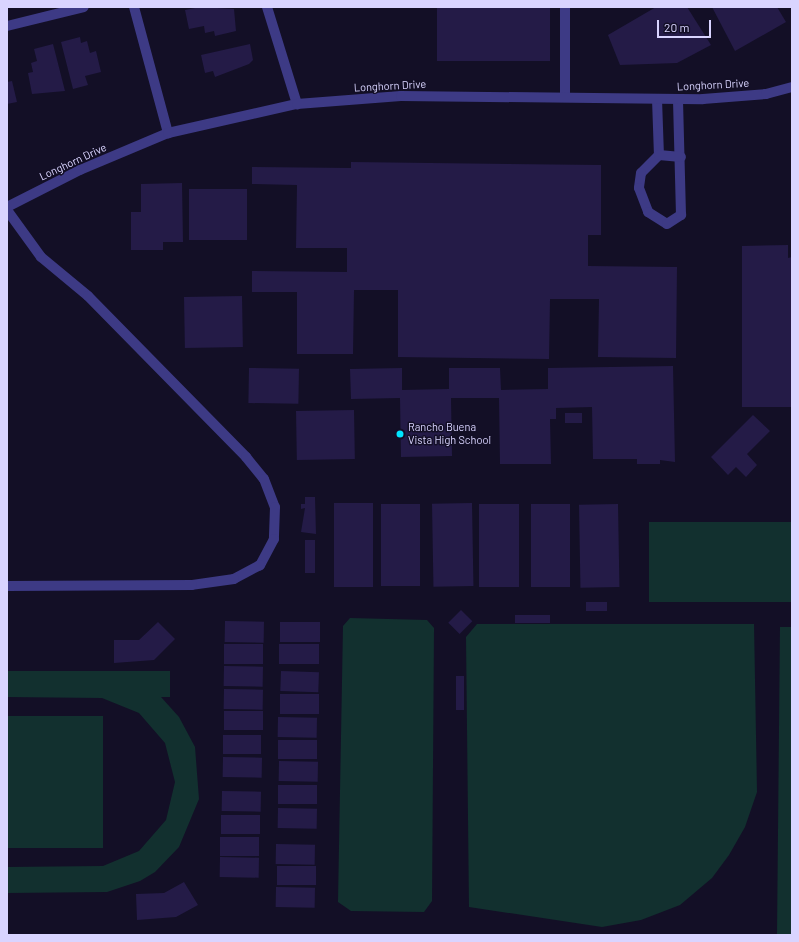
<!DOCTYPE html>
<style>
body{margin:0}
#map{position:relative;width:799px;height:942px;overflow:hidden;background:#130f26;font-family:Barlow,sans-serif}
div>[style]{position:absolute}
.green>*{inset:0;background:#12302f;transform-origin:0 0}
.building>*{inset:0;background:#241b47;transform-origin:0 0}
.service>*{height:10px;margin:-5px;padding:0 5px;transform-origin:5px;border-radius:5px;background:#3d3a85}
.minor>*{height:10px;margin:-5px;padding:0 5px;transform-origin:5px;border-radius:5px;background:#3d3a85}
.tertiary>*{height:10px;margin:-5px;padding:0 5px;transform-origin:5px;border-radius:5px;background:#3d3a85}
.dots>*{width:11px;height:11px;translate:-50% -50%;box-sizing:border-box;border:2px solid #130f26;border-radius:50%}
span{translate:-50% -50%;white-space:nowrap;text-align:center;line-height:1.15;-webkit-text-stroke:3px #130f26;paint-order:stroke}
.street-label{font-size:11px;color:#d9d4ff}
.poi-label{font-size:11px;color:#d9d4ff}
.left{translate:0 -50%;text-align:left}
.frame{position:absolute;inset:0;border:8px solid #d9d4ff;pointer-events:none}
.scale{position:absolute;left:657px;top:20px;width:54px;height:18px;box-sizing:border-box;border:2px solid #d9d4ff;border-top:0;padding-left:5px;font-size:12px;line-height:14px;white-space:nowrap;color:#d9d4ff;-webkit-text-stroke:3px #130f26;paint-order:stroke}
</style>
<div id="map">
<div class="green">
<i style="left:649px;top:522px;width:143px;height:80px"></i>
<i style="clip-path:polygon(350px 618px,427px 620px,434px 628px,432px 901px,424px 912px,351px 911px,338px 902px,343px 626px)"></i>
<i style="clip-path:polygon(477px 624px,754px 624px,757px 792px,745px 827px,729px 855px,712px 878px,680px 905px,641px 920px,602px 927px,469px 907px,466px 637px)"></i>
<i style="clip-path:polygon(780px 627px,792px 627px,792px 935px,777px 935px)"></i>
<i style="clip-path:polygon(7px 671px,170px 671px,170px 697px,161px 697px,179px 717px,195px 747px,199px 799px,179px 847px,155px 872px,140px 881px,107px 892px,7px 893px,7px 867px,103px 866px,139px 851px,166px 820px,175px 782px,165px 743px,139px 713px,102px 698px,7px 697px)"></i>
<i style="left:7px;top:716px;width:96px;height:132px"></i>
</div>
<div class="building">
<i style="clip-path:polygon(200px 7px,234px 9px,236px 31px,215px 36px,214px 31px,205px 33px,204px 26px,189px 29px,185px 10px)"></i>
<i style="left:437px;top:7px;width:113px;height:54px"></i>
<i style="clip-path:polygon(656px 7px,687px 7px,711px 45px,677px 63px,620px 65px,608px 35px)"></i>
<i style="clip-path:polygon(712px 7px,777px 7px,786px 22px,735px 51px)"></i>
<i style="clip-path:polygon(80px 37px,81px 43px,87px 41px,90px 53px,96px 51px,101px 72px,85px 76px,88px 85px,73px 89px,61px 42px)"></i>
<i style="clip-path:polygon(53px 44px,65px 91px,32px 94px,28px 73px,33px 72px,31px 63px,37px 61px,34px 49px)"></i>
<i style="clip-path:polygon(250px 44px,253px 60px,249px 64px,215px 77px,213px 71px,205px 73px,201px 55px)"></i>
<i style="clip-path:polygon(12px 81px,17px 102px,7px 104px,7px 82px)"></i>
<i style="clip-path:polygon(351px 162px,601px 165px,601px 235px,588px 235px,588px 266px,677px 267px,676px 358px,598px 357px,599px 299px,550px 299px,549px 359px,398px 357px,398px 290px,354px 290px,353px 354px,297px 354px,297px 292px,252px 292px,252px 271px,347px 272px,347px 248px,296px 248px,297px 185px,252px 184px,252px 167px,351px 168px)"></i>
<i style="clip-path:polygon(182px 183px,183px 242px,163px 242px,163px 250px,131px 250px,131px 212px,141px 212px,141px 184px)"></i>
<i style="left:247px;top:189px;width:51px;height:58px;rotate:90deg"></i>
<i style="clip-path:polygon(788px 245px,788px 258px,792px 257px,792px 407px,742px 407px,742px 246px)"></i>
<i style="left:242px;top:296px;width:51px;height:58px;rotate:89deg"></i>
<i style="clip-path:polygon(673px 366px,675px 462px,660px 460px,660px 464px,637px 464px,637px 459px,593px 459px,592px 407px,556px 408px,556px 419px,550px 419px,551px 464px,500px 464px,499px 398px,451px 398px,452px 456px,401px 457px,400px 398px,351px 399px,350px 369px,402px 368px,402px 390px,449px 389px,449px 368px,500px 368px,501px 390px,548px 389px,548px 368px)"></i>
<i style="left:249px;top:368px;width:50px;height:35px;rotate:1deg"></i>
<i style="left:354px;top:410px;width:49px;height:58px;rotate:89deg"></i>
<i style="left:565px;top:413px;width:17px;height:10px"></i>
<i style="clip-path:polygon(753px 415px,770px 431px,747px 454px,757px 465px,746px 477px,736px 467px,728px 475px,711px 457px)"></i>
<i style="clip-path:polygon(305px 497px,315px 497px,316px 534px,301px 532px,305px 508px,301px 509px,301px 504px,305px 504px)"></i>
<i style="left:334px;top:503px;width:39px;height:84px"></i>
<i style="left:472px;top:503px;width:83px;height:40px;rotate:89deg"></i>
<i style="left:381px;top:504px;width:39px;height:82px"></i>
<i style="left:479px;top:504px;width:40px;height:83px"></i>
<i style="left:531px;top:504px;width:39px;height:83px"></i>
<i style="left:618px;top:504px;width:83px;height:39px;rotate:89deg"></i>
<i style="left:305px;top:540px;width:10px;height:33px"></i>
<i style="left:586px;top:602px;width:21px;height:9px"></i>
<i style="left:461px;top:610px;width:16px;height:18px;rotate:45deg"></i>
<i style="left:515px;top:615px;width:35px;height:8px"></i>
<i style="left:225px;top:621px;width:39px;height:21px;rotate:1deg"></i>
<i style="clip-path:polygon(158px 622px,175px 639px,154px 660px,114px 663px,114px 640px,139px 640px)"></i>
<i style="left:280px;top:622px;width:40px;height:20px"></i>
<i style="left:224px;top:644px;width:39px;height:20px"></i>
<i style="left:279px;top:644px;width:40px;height:20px"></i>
<i style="left:224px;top:666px;width:39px;height:20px;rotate:1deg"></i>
<i style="left:281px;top:671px;width:38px;height:20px;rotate:2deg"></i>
<i style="left:456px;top:676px;width:8px;height:34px"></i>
<i style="left:224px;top:689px;width:39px;height:20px;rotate:1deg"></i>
<i style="left:280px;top:694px;width:39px;height:20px"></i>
<i style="left:224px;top:711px;width:39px;height:19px"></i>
<i style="left:278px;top:717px;width:39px;height:20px;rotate:1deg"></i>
<i style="left:223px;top:735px;width:38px;height:19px"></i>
<i style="left:278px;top:740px;width:39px;height:19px"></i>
<i style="left:223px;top:757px;width:39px;height:20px;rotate:1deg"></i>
<i style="left:279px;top:761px;width:39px;height:20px;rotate:1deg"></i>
<i style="left:278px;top:785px;width:39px;height:19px"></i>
<i style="left:222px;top:791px;width:39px;height:20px;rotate:1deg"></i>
<i style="left:278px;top:808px;width:39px;height:20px;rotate:1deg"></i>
<i style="left:221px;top:815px;width:39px;height:19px"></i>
<i style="left:220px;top:837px;width:39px;height:19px"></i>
<i style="left:276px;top:844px;width:39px;height:20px;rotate:1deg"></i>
<i style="left:220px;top:857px;width:39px;height:20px;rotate:1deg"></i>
<i style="left:277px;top:866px;width:39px;height:19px"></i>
<i style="clip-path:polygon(184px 882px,198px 905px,176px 917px,137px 920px,136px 894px,164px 893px)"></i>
<i style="left:276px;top:887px;width:39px;height:20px;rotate:1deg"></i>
</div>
<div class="service">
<i style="left:267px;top:7px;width:102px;rotate:72.8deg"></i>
<i style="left:565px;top:7px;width:90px;rotate:90deg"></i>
<i style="left:657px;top:99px;width:56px;rotate:88deg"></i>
<i style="left:659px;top:155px;width:25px;rotate:135deg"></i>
<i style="left:641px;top:173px;width:15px;rotate:98deg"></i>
<i style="left:639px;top:188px;width:26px;rotate:69deg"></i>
<i style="left:648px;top:212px;width:22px;rotate:32deg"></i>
<i style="left:667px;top:224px;width:17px;rotate:-33deg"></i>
<i style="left:681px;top:215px;width:116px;rotate:-91.5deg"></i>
<i style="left:659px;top:155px;width:22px;rotate:5deg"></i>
<i style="left:7px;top:210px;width:58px;rotate:54.1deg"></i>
<i style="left:41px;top:257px;width:61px;rotate:39.7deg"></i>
<i style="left:88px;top:296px;width:226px;rotate:45.5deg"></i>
<i style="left:246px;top:457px;width:28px;rotate:51deg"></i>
<i style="left:264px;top:479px;width:30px;rotate:69deg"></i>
<i style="left:275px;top:507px;width:32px;rotate:92deg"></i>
<i style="left:274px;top:539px;width:30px;rotate:118deg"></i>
<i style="left:260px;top:565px;width:30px;rotate:152deg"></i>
<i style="left:234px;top:579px;width:42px;rotate:171.9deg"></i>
<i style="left:192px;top:585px;width:185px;rotate:179.7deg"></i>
</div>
<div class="minor">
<i style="left:134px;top:7px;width:131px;rotate:74.9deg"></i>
<i style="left:7px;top:26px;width:79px;rotate:-13.9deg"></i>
</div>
<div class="tertiary">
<i style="left:7px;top:207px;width:82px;rotate:-26.9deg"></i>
<i style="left:80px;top:170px;width:95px;rotate:-22.8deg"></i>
<i style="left:168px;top:133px;width:132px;rotate:-12.7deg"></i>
<i style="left:297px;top:104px;width:104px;rotate:-4.4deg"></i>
<i style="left:401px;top:96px;width:302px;rotate:0.6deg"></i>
<i style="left:703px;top:99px;width:63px;rotate:-4.5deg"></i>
<i style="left:766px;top:94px;width:27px;rotate:-15deg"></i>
</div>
<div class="dots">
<i style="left:400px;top:434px;background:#00e5ff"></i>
</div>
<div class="street-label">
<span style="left:713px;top:85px;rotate:-3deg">Longhorn Drive</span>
<span style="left:390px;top:86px;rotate:-3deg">Longhorn Drive</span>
<span style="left:73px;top:162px;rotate:-25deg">Longhorn Drive</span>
</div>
<div class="poi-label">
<span class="left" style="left:408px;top:434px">Rancho Buena<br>Vista High School</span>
</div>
<div class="frame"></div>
<div class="scale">20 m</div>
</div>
